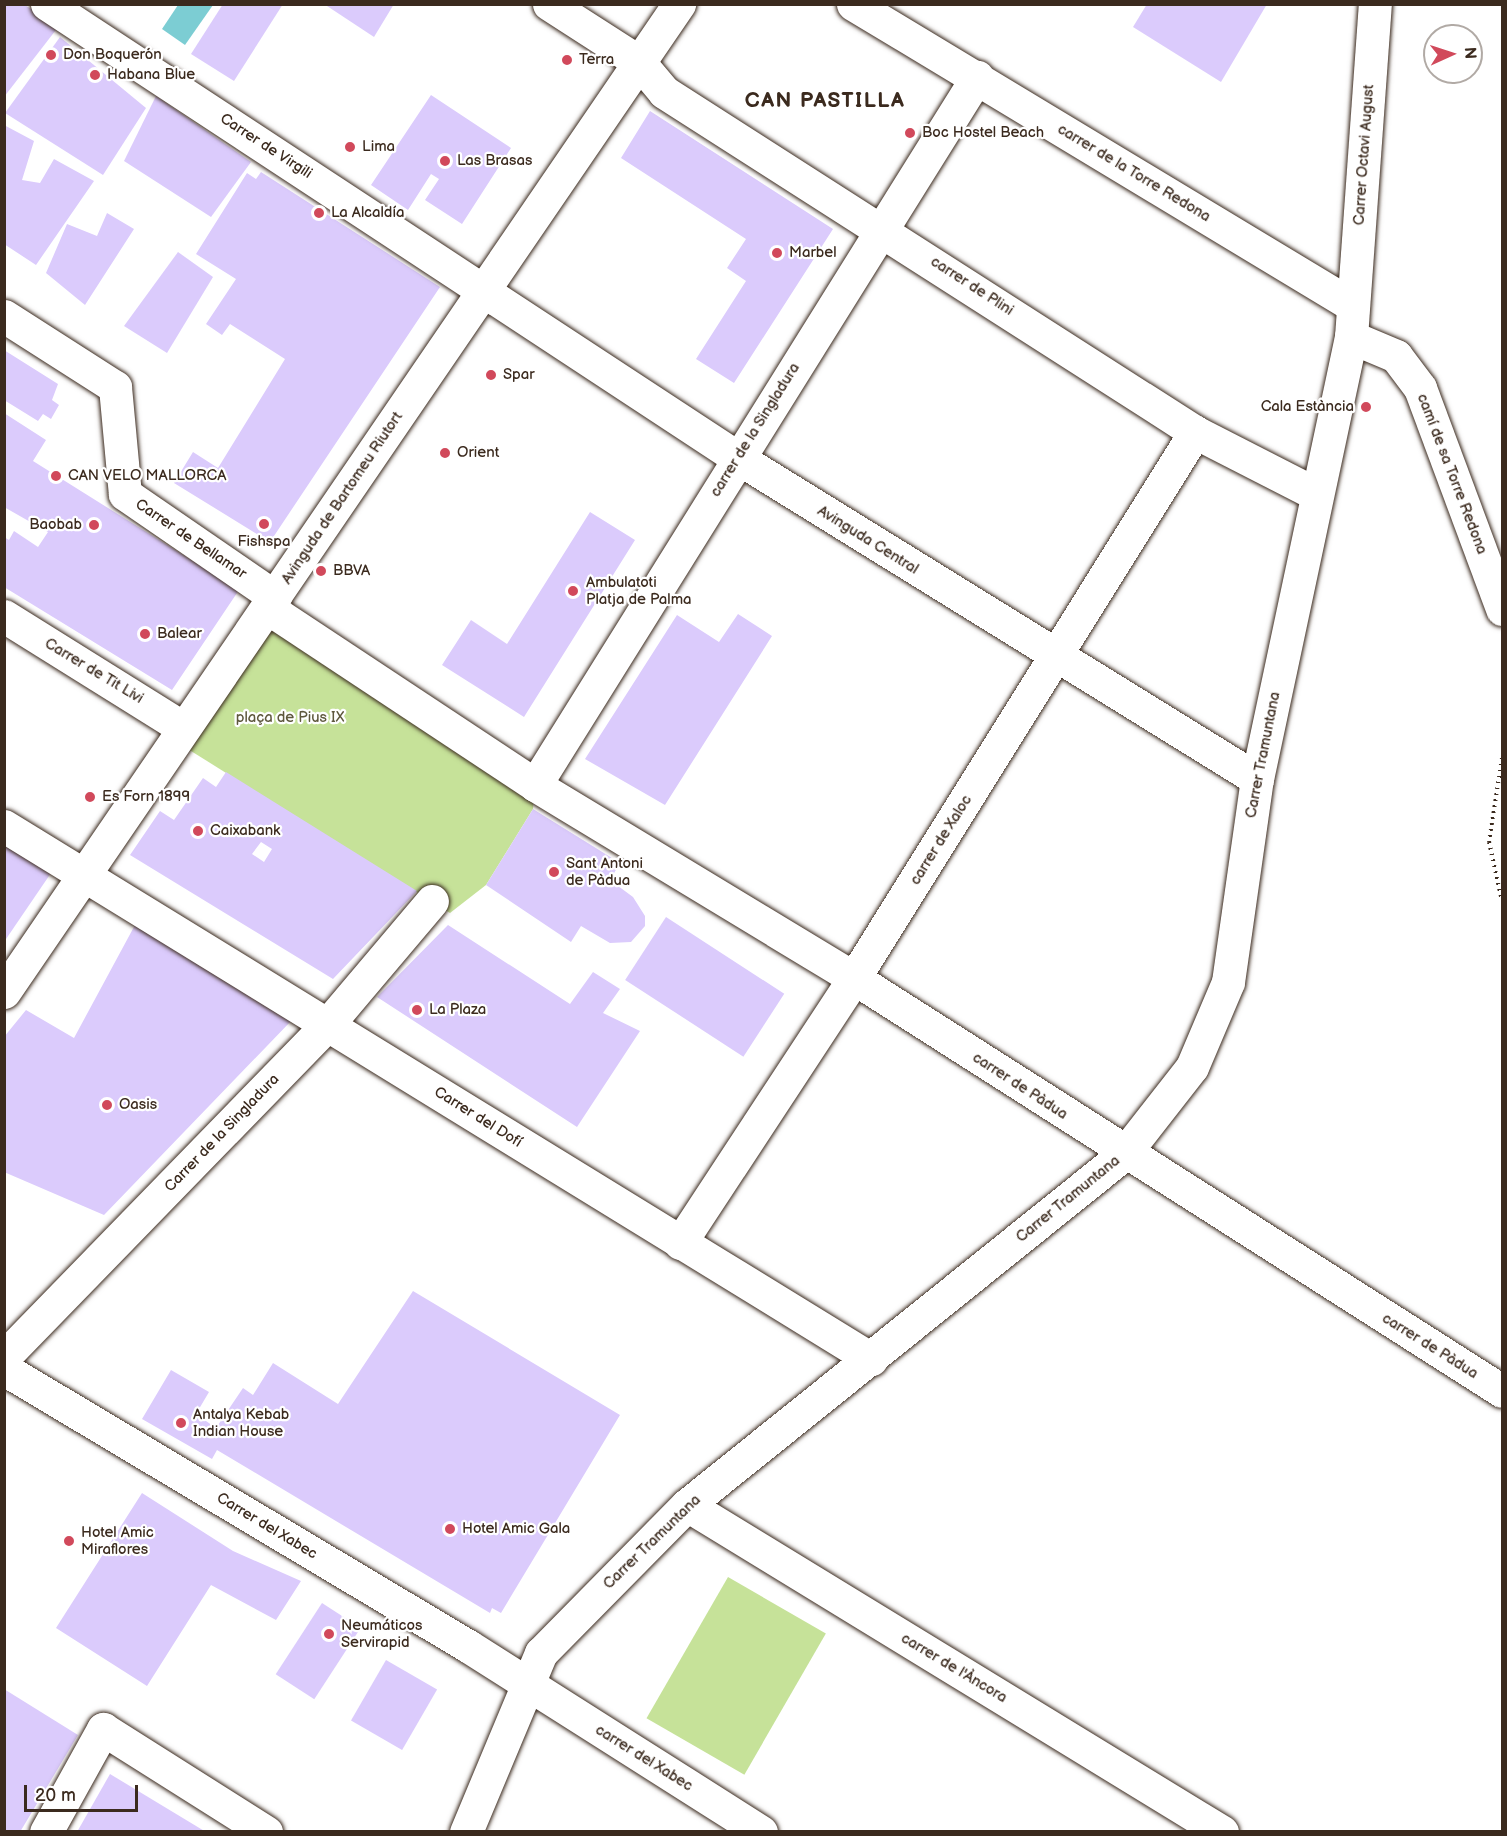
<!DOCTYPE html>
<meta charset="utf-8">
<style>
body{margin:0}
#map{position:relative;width:1507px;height:1836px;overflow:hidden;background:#fff;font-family:"Balsamiq Sans",sans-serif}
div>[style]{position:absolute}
.green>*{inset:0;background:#c6e299;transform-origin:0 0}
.water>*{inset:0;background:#7ccdd3}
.building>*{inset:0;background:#dbcbfc;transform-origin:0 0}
.path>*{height:4px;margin-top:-2px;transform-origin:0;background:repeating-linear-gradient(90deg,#3b2a1e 0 1.5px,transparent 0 6px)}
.roads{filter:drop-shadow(0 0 2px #3b2a1e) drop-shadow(0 0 2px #3b2a1e)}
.minor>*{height:33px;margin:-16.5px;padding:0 16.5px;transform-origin:16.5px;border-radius:16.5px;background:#fff}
.dots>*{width:16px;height:16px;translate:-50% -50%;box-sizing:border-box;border:3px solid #fff;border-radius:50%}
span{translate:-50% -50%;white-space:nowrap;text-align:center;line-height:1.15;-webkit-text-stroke:4.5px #fff;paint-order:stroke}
.poi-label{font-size:15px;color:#3b2a1e}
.left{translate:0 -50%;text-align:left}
.right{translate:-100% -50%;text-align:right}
.street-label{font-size:15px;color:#3b2a1e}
.park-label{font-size:15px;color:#5e583d}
.district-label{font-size:21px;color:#3b2a1e;font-weight:700;letter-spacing:1.5px}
.frame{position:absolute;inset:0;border:6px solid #3b2a1e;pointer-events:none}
.north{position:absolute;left:1423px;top:24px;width:60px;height:60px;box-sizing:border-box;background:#fff;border:2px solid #b1aaa5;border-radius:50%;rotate:87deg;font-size:16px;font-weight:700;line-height:24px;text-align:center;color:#3b2a1e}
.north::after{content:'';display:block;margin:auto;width:21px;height:27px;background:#d1495b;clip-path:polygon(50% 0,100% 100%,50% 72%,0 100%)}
.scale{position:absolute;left:24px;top:1785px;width:114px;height:27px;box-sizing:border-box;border:3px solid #3b2a1e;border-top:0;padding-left:8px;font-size:18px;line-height:21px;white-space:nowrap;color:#3b2a1e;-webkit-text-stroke:4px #fff;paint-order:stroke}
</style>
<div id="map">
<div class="green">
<i style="clip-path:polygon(268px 608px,535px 785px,533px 809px,486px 885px,450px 913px,175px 741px)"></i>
<i style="left:728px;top:1577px;width:113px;height:163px;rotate:30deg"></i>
</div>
<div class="water">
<i style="clip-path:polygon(178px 5px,213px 5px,185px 45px,162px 29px)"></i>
</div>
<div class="building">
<i style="clip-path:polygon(4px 4px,23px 4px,59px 26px,4px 97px)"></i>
<i style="clip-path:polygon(223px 4px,283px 4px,234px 81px,191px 54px)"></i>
<i style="clip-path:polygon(324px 4px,394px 4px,374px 37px)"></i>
<i style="clip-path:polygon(1147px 4px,1267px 4px,1221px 82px,1133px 27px)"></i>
<i style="clip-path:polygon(60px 37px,146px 108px,103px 175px,5px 113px)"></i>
<i style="clip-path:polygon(431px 95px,511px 148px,462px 224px,425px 200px,439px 179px,431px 174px,408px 210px,371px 185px)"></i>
<i style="clip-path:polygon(156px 96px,251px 162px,211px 217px,124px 161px)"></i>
<i style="clip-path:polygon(650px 111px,833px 229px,734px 383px,696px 359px,746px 281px,727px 268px,746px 239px,621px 158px)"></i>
<i style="clip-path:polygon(4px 125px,34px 141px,22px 180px,40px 183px,54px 159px,94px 181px,36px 265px,4px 244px)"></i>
<i style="clip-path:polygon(261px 172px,440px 287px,270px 542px,174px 483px,193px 452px,218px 468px,285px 359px,230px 324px,222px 335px,206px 324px,236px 279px,196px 254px,247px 173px,256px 179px)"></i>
<i style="clip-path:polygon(107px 213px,134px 229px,85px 305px,46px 273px,67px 224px,97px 236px)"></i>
<i style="clip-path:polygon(178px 252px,213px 277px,167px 353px,124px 326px)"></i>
<i style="clip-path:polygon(4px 350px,58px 384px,52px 400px,59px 405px,51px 419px,43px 414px,38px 421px,4px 400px)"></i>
<i style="clip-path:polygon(4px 413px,46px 440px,33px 461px,239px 590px,172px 690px,4px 587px,4px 537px,9px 540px,14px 531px,38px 547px,48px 532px,4px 507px)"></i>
<i style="clip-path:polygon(590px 512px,635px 540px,524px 717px,442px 665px,471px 620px,507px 644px)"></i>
<i style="clip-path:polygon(738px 614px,772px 636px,665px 805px,585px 759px,677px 615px,719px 642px)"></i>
<i style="clip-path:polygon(evenodd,226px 772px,417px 891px,333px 979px,130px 855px,160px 811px,174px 820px,203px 778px,216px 787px,226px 772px,261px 842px,272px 849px,264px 862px,252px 854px,261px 842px)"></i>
<i style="clip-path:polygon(533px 809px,620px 863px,610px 880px,633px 897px,645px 916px,645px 926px,631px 942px,610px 943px,581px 926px,571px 942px,486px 885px)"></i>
<i style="clip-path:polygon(4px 845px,51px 873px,4px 942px)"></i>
<i style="left:666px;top:917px;width:141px;height:75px;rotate:33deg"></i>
<i style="clip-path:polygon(135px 925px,292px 1020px,104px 1215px,4px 1172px,4px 1037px,26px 1010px,74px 1038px)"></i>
<i style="clip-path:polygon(448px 925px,570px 1004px,593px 972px,620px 989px,603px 1013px,640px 1031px,577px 1127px,377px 997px)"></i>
<i style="clip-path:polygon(413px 1291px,620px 1415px,501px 1613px,492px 1608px,490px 1613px,217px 1450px,212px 1459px,142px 1419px,171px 1370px,209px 1392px,196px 1414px,216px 1428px,243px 1388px,253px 1395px,273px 1363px,338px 1404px)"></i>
<i style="clip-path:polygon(142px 1493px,233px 1551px,301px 1581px,276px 1620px,211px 1585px,147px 1686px,56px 1628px)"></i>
<i style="left:322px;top:1603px;width:46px;height:85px;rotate:33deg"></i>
<i style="left:386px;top:1660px;width:59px;height:70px;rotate:30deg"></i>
<i style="clip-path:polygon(4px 1689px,78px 1735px,20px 1832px,4px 1832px)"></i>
<i style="clip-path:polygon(110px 1774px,206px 1832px,77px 1832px)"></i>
</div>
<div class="path">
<i style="left:1502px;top:758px;width:85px;rotate:98.8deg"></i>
<i style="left:1489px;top:842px;width:60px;rotate:77.6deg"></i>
</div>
<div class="roads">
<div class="minor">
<i style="left:47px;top:4px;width:827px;rotate:33.31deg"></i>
<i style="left:738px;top:458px;width:610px;rotate:31.74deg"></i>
<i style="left:549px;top:4px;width:107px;rotate:32.8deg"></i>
<i style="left:639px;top:62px;width:39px;rotate:50deg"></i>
<i style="left:664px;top:92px;width:631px;rotate:32.63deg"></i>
<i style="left:1195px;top:432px;width:136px;rotate:27.1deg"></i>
<i style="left:853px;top:4px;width:583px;rotate:31.1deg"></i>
<i style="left:4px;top:316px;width:132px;rotate:32.6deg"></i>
<i style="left:115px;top:387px;width:107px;rotate:84.7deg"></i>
<i style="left:125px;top:494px;width:182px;rotate:34.5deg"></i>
<i style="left:1351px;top:337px;width:49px;rotate:22.9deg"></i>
<i style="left:1396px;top:356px;width:40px;rotate:53deg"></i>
<i style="left:1420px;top:388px;width:236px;rotate:69.6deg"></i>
<i style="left:268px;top:608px;width:320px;rotate:33.5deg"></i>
<i style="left:535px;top:785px;width:373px;rotate:31.2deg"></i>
<i style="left:854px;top:978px;width:768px;rotate:32.51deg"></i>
<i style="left:4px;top:616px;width:211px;rotate:32deg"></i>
<i style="left:535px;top:785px;width:835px;rotate:-58.02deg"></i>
<i style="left:4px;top:826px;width:1018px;rotate:31.58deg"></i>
<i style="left:4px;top:992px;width:1197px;rotate:-55.66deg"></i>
<i style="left:680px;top:1243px;width:317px;rotate:-56.7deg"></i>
<i style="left:854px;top:978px;width:644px;rotate:-58.01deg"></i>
<i style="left:4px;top:1357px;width:465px;rotate:-45.8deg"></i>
<i style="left:328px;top:1024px;width:161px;rotate:-49.8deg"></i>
<i style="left:4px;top:1369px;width:540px;rotate:30.84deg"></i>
<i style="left:468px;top:1646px;width:347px;rotate:32.4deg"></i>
<i style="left:687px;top:1505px;width:627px;rotate:31.43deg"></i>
<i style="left:46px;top:1832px;width:118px;rotate:-61deg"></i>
<i style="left:103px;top:1729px;width:193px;rotate:32.3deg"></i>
<i style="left:466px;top:1832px;width:194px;rotate:-67.3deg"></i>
<i style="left:541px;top:1653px;width:208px;rotate:-45.4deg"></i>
<i style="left:687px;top:1505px;width:561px;rotate:-38.77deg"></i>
<i style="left:1124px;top:1154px;width:110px;rotate:-52deg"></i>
<i style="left:1192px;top:1067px;width:92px;rotate:-67deg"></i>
<i style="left:1228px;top:982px;width:205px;rotate:-81.9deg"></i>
<i style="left:1257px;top:779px;width:452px;rotate:-78deg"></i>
<i style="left:1351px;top:337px;width:334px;rotate:-85.9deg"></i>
</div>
</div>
<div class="dots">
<i style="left:51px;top:55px;background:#d1495b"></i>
<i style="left:567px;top:60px;background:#d1495b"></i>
<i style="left:95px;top:75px;background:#d1495b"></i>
<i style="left:910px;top:133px;background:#d1495b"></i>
<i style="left:350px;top:147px;background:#d1495b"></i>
<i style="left:445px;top:161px;background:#d1495b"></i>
<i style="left:319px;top:213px;background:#d1495b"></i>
<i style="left:777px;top:253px;background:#d1495b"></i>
<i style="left:491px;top:375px;background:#d1495b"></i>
<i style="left:1366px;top:407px;background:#d1495b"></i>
<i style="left:445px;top:453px;background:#d1495b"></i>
<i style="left:56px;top:476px;background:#d1495b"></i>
<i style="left:264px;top:524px;background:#d1495b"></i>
<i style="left:94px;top:525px;background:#d1495b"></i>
<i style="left:321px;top:571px;background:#d1495b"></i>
<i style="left:573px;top:591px;background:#d1495b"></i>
<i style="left:145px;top:634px;background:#d1495b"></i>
<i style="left:90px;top:797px;background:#d1495b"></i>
<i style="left:198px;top:831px;background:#d1495b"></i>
<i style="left:554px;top:872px;background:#d1495b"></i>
<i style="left:417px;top:1010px;background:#d1495b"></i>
<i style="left:107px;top:1105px;background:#d1495b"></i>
<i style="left:181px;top:1423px;background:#d1495b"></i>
<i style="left:450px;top:1529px;background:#d1495b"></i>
<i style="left:69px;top:1541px;background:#d1495b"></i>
<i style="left:329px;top:1634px;background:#d1495b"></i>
</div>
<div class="poi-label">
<span class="left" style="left:63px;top:55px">Don Boquerón</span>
<span class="left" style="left:579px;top:60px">Terra</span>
<span class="left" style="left:107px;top:75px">Habana Blue</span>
<span class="left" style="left:922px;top:133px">Boc Hostel Beach</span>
<span class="left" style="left:362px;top:147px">Lima</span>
<span class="left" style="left:457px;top:161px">Las Brasas</span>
<span class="left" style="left:331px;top:213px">La Alcaldía</span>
<span class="left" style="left:789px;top:253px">Marbel</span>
<span class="left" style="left:503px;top:375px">Spar</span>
<span class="right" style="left:1354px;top:407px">Cala Estància</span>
<span class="left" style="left:457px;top:453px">Orient</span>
<span class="left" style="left:68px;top:476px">CAN VELO MALLORCA</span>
<span class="right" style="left:82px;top:525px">Baobab</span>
<span style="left:264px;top:542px">Fishspa</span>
<span class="left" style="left:333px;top:571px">BBVA</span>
<span class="left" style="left:586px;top:591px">Ambulatoti<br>Platja de Palma</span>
<span class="left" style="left:157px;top:634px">Balear</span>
<span class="left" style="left:102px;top:797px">Es Forn 1899</span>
<span class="left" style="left:210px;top:831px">Caixabank</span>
<span class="left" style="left:566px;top:872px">Sant Antoni<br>de Pàdua</span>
<span class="left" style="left:429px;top:1010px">La Plaza</span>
<span class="left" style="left:119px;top:1105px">Oasis</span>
<span class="left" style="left:193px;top:1423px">Antalya Kebab<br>Indian House</span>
<span class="left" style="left:462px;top:1529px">Hotel Amic Gala</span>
<span class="left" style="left:81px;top:1541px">Hotel Amic<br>Miraflores</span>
<span class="left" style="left:341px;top:1634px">Neumáticos<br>Servirapid</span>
</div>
<div class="street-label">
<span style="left:266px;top:146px;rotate:33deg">Carrer de Virgili</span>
<span style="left:1364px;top:155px;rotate:-86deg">Carrer Octavi August</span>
<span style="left:1134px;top:173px;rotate:31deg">carrer de la Torre Redona</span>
<span style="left:972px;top:286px;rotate:33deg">carrer de Plini</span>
<span style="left:755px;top:430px;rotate:-58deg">carrer de la Singladura</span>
<span style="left:1452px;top:474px;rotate:69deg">camí de sa Torre Redona</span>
<span style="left:342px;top:498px;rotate:-56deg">Avinguda de Bartomeu Riutort</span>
<span style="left:191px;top:539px;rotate:34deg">Carrer de Bellamar</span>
<span style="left:868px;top:540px;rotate:32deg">Avinguda Central</span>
<span style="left:94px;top:671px;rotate:31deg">Carrer de Tit Livi</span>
<span style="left:1263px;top:755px;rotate:-79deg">Carrer Tramuntana</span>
<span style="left:941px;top:840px;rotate:-58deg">carrer de Xaloc</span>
<span style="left:1020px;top:1086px;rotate:33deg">carrer de Pàdua</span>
<span style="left:478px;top:1117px;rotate:32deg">Carrer del Dofí</span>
<span style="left:222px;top:1133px;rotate:-46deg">Carrer de la Singladura</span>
<span style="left:1068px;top:1199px;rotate:-39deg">Carrer Tramuntana</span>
<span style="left:1430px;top:1346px;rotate:32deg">carrer de Pàdua</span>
<span style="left:267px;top:1526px;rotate:31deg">Carrer del Xabec</span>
<span style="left:652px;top:1542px;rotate:-44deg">Carrer Tramuntana</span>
<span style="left:954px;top:1668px;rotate:31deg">carrer de l'Àncora</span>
<span style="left:644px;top:1758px;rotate:32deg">carrer del Xabec</span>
</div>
<div class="park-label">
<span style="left:290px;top:718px">plaça de Pius IX</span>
</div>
<div class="district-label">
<span style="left:825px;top:101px">CAN PASTILLA</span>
</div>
<div class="frame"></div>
<div class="north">N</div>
<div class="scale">20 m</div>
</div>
